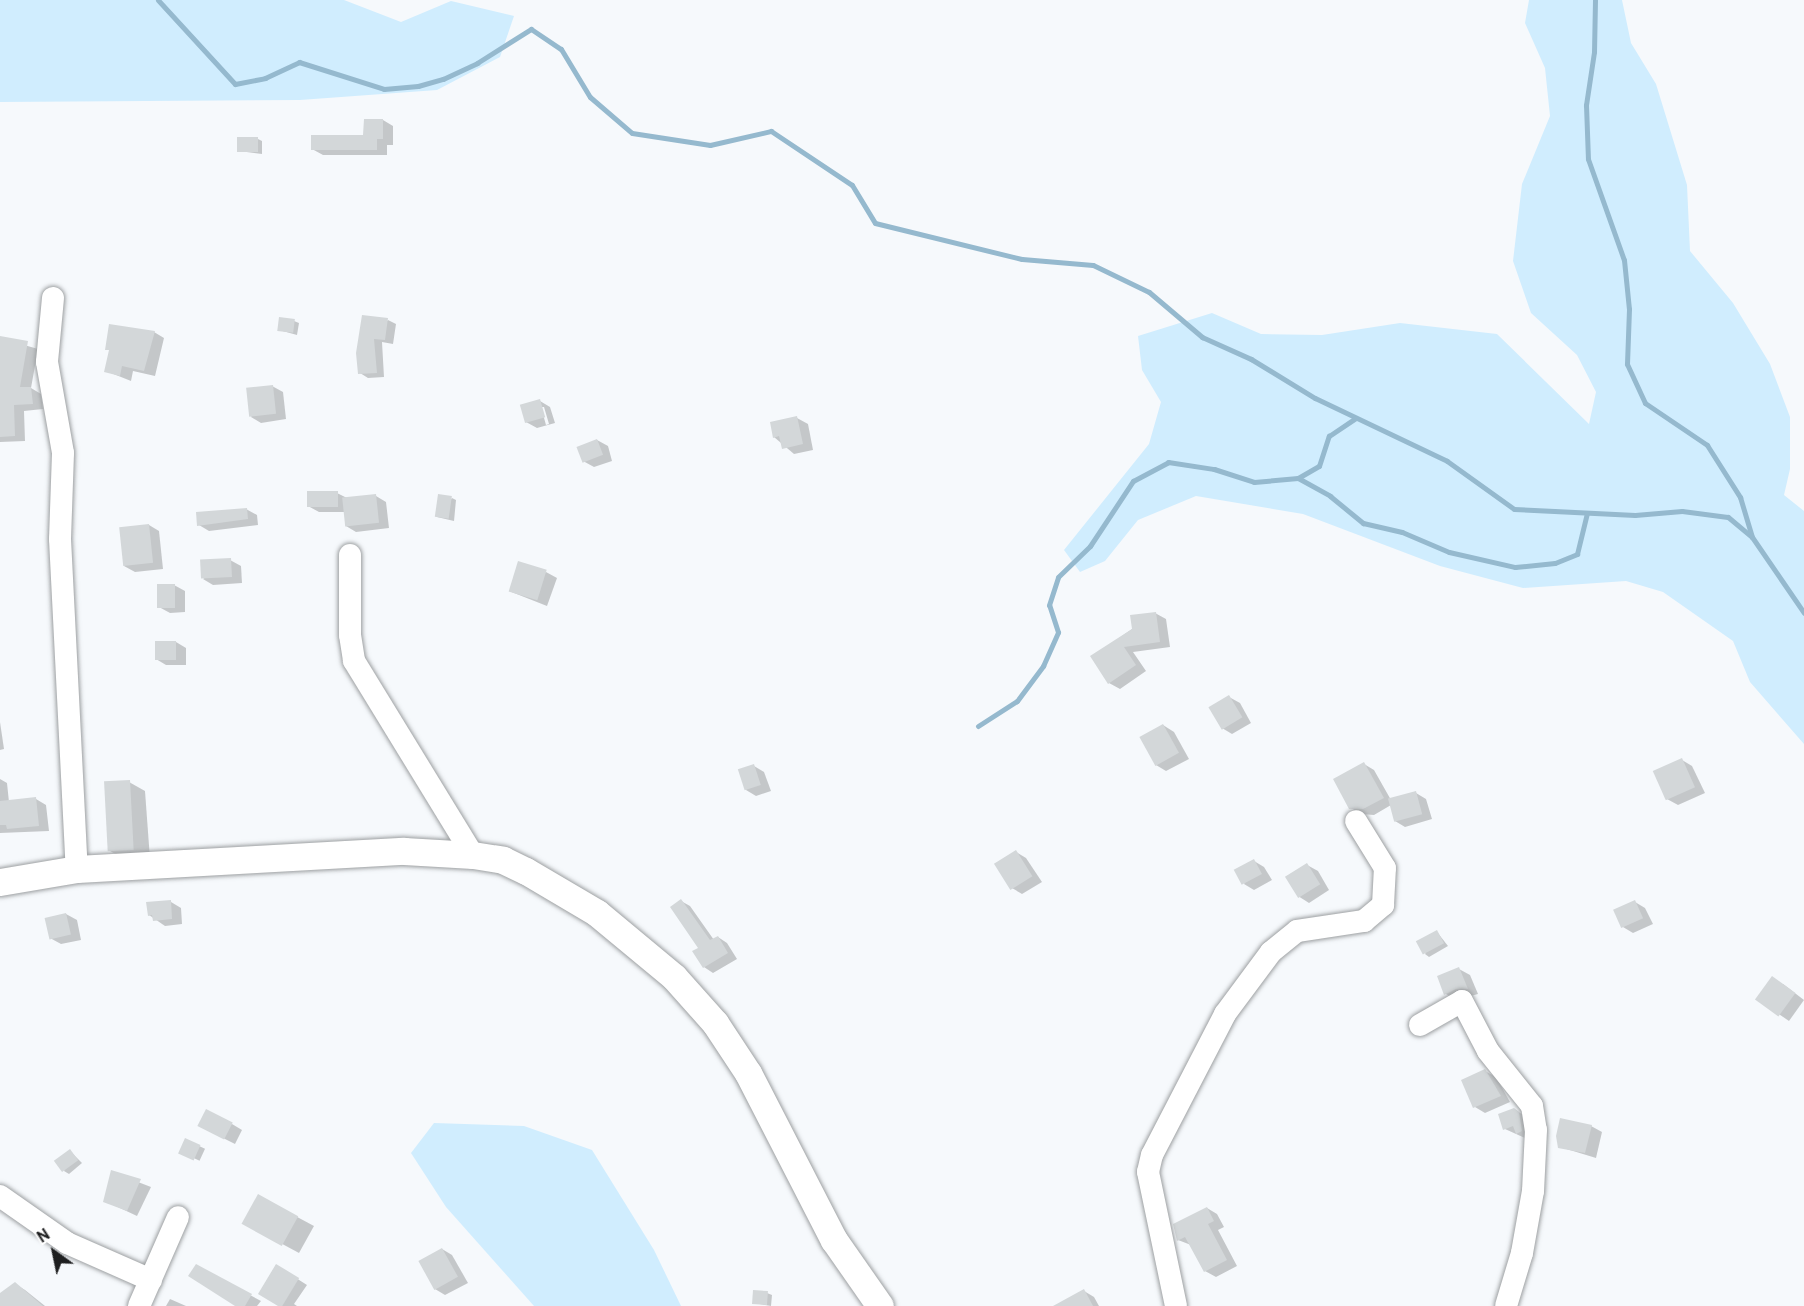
<!DOCTYPE html>
<style>
body{margin:0}
#map{position:relative;width:1804px;height:1306px;overflow:hidden;background:#f6f9fc;font-family:Overpass,sans-serif}
div>[style]{position:absolute}
.green>*{inset:0;background:#d0edfe}
.shadow>*{inset:0;background:#0003;transform-origin:0 0}
.stream>*{height:5px;margin:-2.5px;padding:0 2.5px;transform-origin:2.5px;border-radius:2.5px;background:#95b9ce}
.building>*{inset:0;background:#d3d7d9;transform-origin:0 0}
.roads{filter:drop-shadow(0 0 2px #9da0a2) drop-shadow(0 0 2px #9da0a2)}
.minor>*{height:22px;margin:-11px;padding:0 11px;transform-origin:11px;border-radius:11px;background:#fff}
.tertiary>*{height:27px;margin:-13.5px;padding:0 13.5px;transform-origin:13.5px;border-radius:13.5px;background:#fff}
span{translate:-50% -50%;white-space:nowrap;text-align:center;line-height:1.15;-webkit-text-stroke:4.5px #fff;paint-order:stroke}
.north{position:absolute;left:24px;top:1222px;width:60px;height:60px;-webkit-text-stroke:4px #fff;paint-order:stroke;rotate:327deg;font-size:16px;font-weight:700;line-height:24px;text-align:center;color:#1e1f20}
.north::after{content:'';display:block;margin:auto;width:21px;height:27px;background:#1e1f20;clip-path:polygon(50% 0,100% 100%,50% 72%,0 100%)}
</style>
<div id="map">
<div class="green">
<i style="clip-path:polygon(0 0,344px 0,401px 22px,451px 1px,514px 16px,500px 57px,437px 90px,300px 100px,0 102px)"></i>
<i style="clip-path:polygon(1529px 0,1622px 0,1631px 43px,1656px 84px,1687px 185px,1690px 251px,1733px 303px,1770px 364px,1790px 417px,1790px 469px,1784px 495px,1804px 511px,1804px 744px,1750px 682px,1733px 641px,1663px 592px,1626px 581px,1523px 588px,1440px 566px,1303px 514px,1196px 496px,1138px 520px,1105px 561px,1080px 572px,1064px 550px,1149px 444px,1161px 402px,1142px 370px,1138px 336px,1212px 313px,1261px 334px,1322px 335px,1400px 323px,1497px 334px,1589px 424px,1596px 392px,1577px 355px,1531px 313px,1513px 261px,1522px 184px,1550px 116px,1545px 68px,1525px 23px)"></i>
<i style="clip-path:polygon(434px 1123px,524px 1126px,592px 1150px,654px 1250px,681px 1306px,534px 1306px,446px 1207px,411px 1153px)"></i>
</div>
<div class="shadow">
<i style="clip-path:polygon(383px 120px,393px 126px,393px 145px,387px 145px,387px 155px,323px 155px,312px 149px,365px 137px)"></i>
<i style="clip-path:polygon(258px 139px,262px 141px,262px 154px,239px 151px)"></i>
<i style="clip-path:polygon(388px 320px,396px 324px,393px 344px,382px 342px,384px 377px,368px 378px,360px 373px,358px 353px)"></i>
<i style="clip-path:polygon(294px 321px,299px 323px,297px 335px,279px 330px)"></i>
<i style="clip-path:polygon(154px 332px,164px 338px,155px 376px,133px 371px,131px 381px,106px 371px)"></i>
<i style="clip-path:polygon(0 338px,38px 349px,31px 388px,41px 394px,43px 409px,24px 411px,25px 441px,0 442px)"></i>
<i style="clip-path:polygon(272px 386px,283px 392px,286px 419px,261px 423px,251px 417px)"></i>
<i style="clip-path:polygon(evenodd,540px 401px,550px 407px,555px 423px,537px 428px,526px 422px,540px 401px,541px 407px,544px 407px,549px 424px,546px 425px,541px 407px)"></i>
<i style="clip-path:polygon(797px 418px,808px 424px,813px 450px,794px 454px,774px 437px)"></i>
<i style="clip-path:polygon(597px 440px,608px 446px,612px 461px,594px 467px,583px 461px)"></i>
<i style="clip-path:polygon(337px 493px,347px 498px,376px 496px,386px 502px,389px 528px,356px 532px,346px 526px,345px 512px,319px 512px,308px 506px)"></i>
<i style="clip-path:polygon(452px 498px,456px 500px,454px 521px,437px 517px)"></i>
<i style="clip-path:polygon(246px 509px,257px 515px,258px 525px,209px 531px,199px 525px)"></i>
<i style="clip-path:polygon(149px 525px,159px 531px,163px 569px,135px 572px,124px 566px)"></i>
<i style="clip-path:polygon(230px 560px,241px 566px,242px 583px,213px 585px,203px 579px)"></i>
<i style="clip-path:polygon(546px 572px,557px 578px,547px 606px,509px 591px)"></i>
<i style="clip-path:polygon(174px 585px,185px 591px,185px 612px,170px 613px,159px 607px)"></i>
<i style="clip-path:polygon(1155px 613px,1166px 619px,1170px 647px,1133px 652px,1146px 671px,1120px 689px,1109px 683px,1092px 657px)"></i>
<i style="clip-path:polygon(176px 642px,186px 648px,186px 665px,166px 665px,156px 659px)"></i>
<i style="clip-path:polygon(1229px 697px,1240px 703px,1251px 723px,1232px 734px,1222px 728px)"></i>
<i style="clip-path:polygon(0 722px,4px 749px,0 750px)"></i>
<i style="clip-path:polygon(1163px 725px,1174px 732px,1189px 759px,1166px 771px,1156px 765px)"></i>
<i style="clip-path:polygon(1682px 760px,1692px 766px,1705px 793px,1678px 805px,1667px 799px)"></i>
<i style="clip-path:polygon(1364px 764px,1374px 770px,1391px 800px,1416px 793px,1426px 799px,1432px 819px,1405px 827px,1395px 821px,1391px 805px,1374px 815px,1361px 814px,1351px 808px)"></i>
<i style="clip-path:polygon(754px 766px,764px 772px,771px 791px,756px 796px,746px 790px)"></i>
<i style="clip-path:polygon(0 779px,7px 783px,9px 802px,36px 799px,46px 805px,49px 831px,0 833px)"></i>
<i style="clip-path:polygon(129px 782px,145px 791px,150px 859px,126px 860px,110px 851px)"></i>
<i style="clip-path:polygon(1016px 852px,1026px 858px,1042px 882px,1022px 894px,1012px 888px)"></i>
<i style="clip-path:polygon(1254px 861px,1264px 867px,1272px 880px,1254px 890px,1244px 884px)"></i>
<i style="clip-path:polygon(1307px 865px,1318px 871px,1329px 890px,1309px 903px,1298px 896px)"></i>
<i style="clip-path:polygon(681px 901px,690px 906px,714px 940px,718px 937px,727px 943px,737px 959px,713px 973px,704px 967px,695px 952px,700px 948px)"></i>
<i style="clip-path:polygon(171px 902px,181px 908px,182px 924px,165px 926px,149px 915px)"></i>
<i style="clip-path:polygon(1635px 902px,1645px 908px,1653px 924px,1633px 933px,1623px 927px)"></i>
<i style="clip-path:polygon(66px 914px,77px 920px,81px 940px,61px 944px,50px 938px)"></i>
<i style="clip-path:polygon(1437px 932px,1448px 946px,1429px 957px,1425px 954px)"></i>
<i style="clip-path:polygon(1459px 969px,1470px 975px,1478px 994px,1456px 1000px,1446px 994px,1439px 977px)"></i>
<i style="clip-path:polygon(1783px 984px,1804px 1000px,1789px 1021px,1757px 999px)"></i>
<i style="clip-path:polygon(1485px 1071px,1496px 1077px,1510px 1102px,1485px 1113px,1475px 1107px)"></i>
<i style="clip-path:polygon(1514px 1109px,1525px 1116px,1527px 1139px,1505px 1129px)"></i>
<i style="clip-path:polygon(232px 1124px,242px 1130px,235px 1144px,209px 1131px)"></i>
<i style="clip-path:polygon(1591px 1126px,1602px 1132px,1596px 1158px,1560px 1147px)"></i>
<i style="left:186px;top:1140px;width:21px;height:13px;rotate:25deg"></i>
<i style="clip-path:polygon(70px 1151px,82px 1163px,69px 1174px,64px 1171px)"></i>
<i style="clip-path:polygon(112px 1172px,151px 1187px,137px 1216px,105px 1201px)"></i>
<i style="clip-path:polygon(258px 1196px,314px 1226px,299px 1253px,260px 1232px)"></i>
<i style="clip-path:polygon(1207px 1208px,1217px 1214px,1224px 1227px,1218px 1230px,1237px 1266px,1216px 1277px,1205px 1271px,1191px 1245px,1178px 1240px)"></i>
<i style="clip-path:polygon(442px 1249px,452px 1255px,468px 1283px,445px 1295px,435px 1289px)"></i>
<i style="clip-path:polygon(196px 1266px,261px 1301px,257px 1306px,237px 1306px)"></i>
<i style="clip-path:polygon(285px 1271px,307px 1285px,294px 1304px,297px 1306px,279px 1306px)"></i>
<i style="clip-path:polygon(15px 1284px,25px 1290px,45px 1306px,0 1306px,0 1295px)"></i>
<i style="clip-path:polygon(1084px 1291px,1094px 1297px,1099px 1306px,1060px 1306px)"></i>
<i style="clip-path:polygon(767px 1293px,772px 1295px,771px 1306px,754px 1303px)"></i>
<i style="clip-path:polygon(170px 1299px,186px 1306px,166px 1306px)"></i>
</div>
<div class="stream">
<i style="left:158px;top:0;width:114px;rotate:47.5deg"></i>
<i style="left:235px;top:84px;width:31px;rotate:-11deg"></i>
<i style="left:265px;top:78px;width:38px;rotate:-25deg"></i>
<i style="left:299px;top:62px;width:89px;rotate:17.6deg"></i>
<i style="left:384px;top:89px;width:34px;rotate:-5deg"></i>
<i style="left:418px;top:86px;width:26px;rotate:-16deg"></i>
<i style="left:443px;top:79px;width:38px;rotate:-25deg"></i>
<i style="left:477px;top:63px;width:64px;rotate:-32.2deg"></i>
<i style="left:531px;top:29px;width:36px;rotate:34deg"></i>
<i style="left:561px;top:49px;width:56px;rotate:58.9deg"></i>
<i style="left:590px;top:97px;width:55px;rotate:40.6deg"></i>
<i style="left:632px;top:133px;width:79px;rotate:8.7deg"></i>
<i style="left:710px;top:145px;width:63px;rotate:-12.9deg"></i>
<i style="left:771px;top:131px;width:97px;rotate:33.7deg"></i>
<i style="left:852px;top:185px;width:44px;rotate:58.8deg"></i>
<i style="left:875px;top:223px;width:151px;rotate:13.8deg"></i>
<i style="left:1022px;top:259px;width:71px;rotate:4.8deg"></i>
<i style="left:1093px;top:265px;width:62px;rotate:25.7deg"></i>
<i style="left:1149px;top:292px;width:70px;rotate:40.3deg"></i>
<i style="left:1202px;top:337px;width:54px;rotate:24.2deg"></i>
<i style="left:1251px;top:359px;width:75px;rotate:31.4deg"></i>
<i style="left:1315px;top:398px;width:146px;rotate:25.5deg"></i>
<i style="left:1447px;top:461px;width:82px;rotate:35.6deg"></i>
<i style="left:1514px;top:509px;width:121px;rotate:2.8deg"></i>
<i style="left:1635px;top:515px;width:47px;rotate:-4.9deg"></i>
<i style="left:1682px;top:511px;width:46px;rotate:7.4deg"></i>
<i style="left:1728px;top:517px;width:31px;rotate:40deg"></i>
<i style="left:1752px;top:537px;width:92px;rotate:55.6deg"></i>
<i style="left:1595px;top:0;width:52px;rotate:91.1deg"></i>
<i style="left:1594px;top:52px;width:54px;rotate:98.6deg"></i>
<i style="left:1586px;top:105px;width:54px;rotate:87.9deg"></i>
<i style="left:1588px;top:159px;width:107px;rotate:70.4deg"></i>
<i style="left:1624px;top:260px;width:49px;rotate:84.2deg"></i>
<i style="left:1629px;top:309px;width:55px;rotate:92.1deg"></i>
<i style="left:1627px;top:364px;width:43px;rotate:65.2deg"></i>
<i style="left:1645px;top:403px;width:75px;rotate:34.1deg"></i>
<i style="left:1707px;top:445px;width:62px;rotate:57.6deg"></i>
<i style="left:1740px;top:497px;width:42px;rotate:73.3deg"></i>
<i style="left:1298px;top:478px;width:37px;rotate:29deg"></i>
<i style="left:1330px;top:496px;width:43px;rotate:39.3deg"></i>
<i style="left:1363px;top:523px;width:40px;rotate:13deg"></i>
<i style="left:1402px;top:532px;width:51px;rotate:23.1deg"></i>
<i style="left:1449px;top:552px;width:68px;rotate:12.8deg"></i>
<i style="left:1515px;top:567px;width:40px;rotate:-5.7deg"></i>
<i style="left:1555px;top:563px;width:24px;rotate:-22deg"></i>
<i style="left:1577px;top:554px;width:42px;rotate:-76.3deg"></i>
<i style="left:978px;top:726px;width:46px;rotate:-32.7deg"></i>
<i style="left:1017px;top:701px;width:44px;rotate:-53.4deg"></i>
<i style="left:1043px;top:666px;width:37px;rotate:-66deg"></i>
<i style="left:1058px;top:632px;width:28px;rotate:-108deg"></i>
<i style="left:1049px;top:605px;width:29px;rotate:-72deg"></i>
<i style="left:1058px;top:577px;width:45px;rotate:-44.1deg"></i>
<i style="left:1090px;top:546px;width:78px;rotate:-56.5deg"></i>
<i style="left:1133px;top:481px;width:40px;rotate:-28deg"></i>
<i style="left:1168px;top:462px;width:47px;rotate:8.7deg"></i>
<i style="left:1214px;top:469px;width:42px;rotate:18deg"></i>
<i style="left:1254px;top:482px;width:44px;rotate:-5.2deg"></i>
<i style="left:1298px;top:478px;width:24px;rotate:-30deg"></i>
<i style="left:1319px;top:466px;width:32px;rotate:-72deg"></i>
<i style="left:1329px;top:436px;width:32px;rotate:-34deg"></i>
</div>
<div class="building">
<i style="clip-path:polygon(364px 119px,383px 119px,383px 139px,377px 139px,377px 150px,311px 150px,311px 135px,363px 135px)"></i>
<i style="left:237px;top:137px;width:21px;height:15px"></i>
<i style="clip-path:polygon(362px 315px,388px 318px,385px 340px,374px 339px,377px 373px,358px 374px,356px 353px)"></i>
<i style="left:279px;top:317px;width:16px;height:14px;rotate:7deg"></i>
<i style="clip-path:polygon(109px 324px,155px 331px,144px 371px,122px 366px,120px 376px,104px 372px,109px 350px,105px 350px)"></i>
<i style="clip-path:polygon(0 336px,28px 341px,20px 387px,31px 387px,33px 404px,14px 405px,15px 436px,0 437px)"></i>
<i style="left:273px;top:385px;width:29px;height:27px;rotate:84deg"></i>
<i style="left:540px;top:399px;width:19px;height:21px;rotate:74deg"></i>
<i style="clip-path:polygon(797px 416px,803px 444px,782px 449px,779px 436px,773px 438px,770px 422px)"></i>
<i style="left:597px;top:439px;width:17px;height:22px;rotate:69deg"></i>
<i style="left:338px;top:491px;width:16px;height:31px;rotate:90deg"></i>
<i style="left:376px;top:494px;width:29px;height:34px;rotate:84deg"></i>
<i style="left:438px;top:494px;width:14px;height:23px;rotate:8deg"></i>
<i style="clip-path:polygon(247px 508px,248px 519px,197px 526px,196px 512px)"></i>
<i style="left:149px;top:524px;width:39px;height:30px;rotate:84deg"></i>
<i style="left:231px;top:558px;width:19px;height:31px;rotate:87deg"></i>
<i style="left:518px;top:561px;width:30px;height:32px;rotate:17deg"></i>
<i style="left:157px;top:584px;width:18px;height:24px"></i>
<i style="clip-path:polygon(1156px 612px,1160px 642px,1124px 647px,1136px 665px,1108px 684px,1090px 656px,1132px 629px,1130px 615px)"></i>
<i style="left:155px;top:641px;width:21px;height:19px"></i>
<i style="left:1229px;top:695px;width:26px;height:24px;rotate:59deg"></i>
<i style="left:1163px;top:724px;width:33px;height:27px;rotate:61deg"></i>
<i style="left:1682px;top:758px;width:32px;height:32px;rotate:66deg"></i>
<i style="clip-path:polygon(1364px 762px,1384px 798px,1363px 809px,1349px 809px,1333px 779px)"></i>
<i style="left:754px;top:764px;width:22px;height:17px;rotate:72deg"></i>
<i style="left:130px;top:780px;width:70px;height:26px;rotate:87deg"></i>
<i style="left:1416px;top:791px;width:24px;height:29px;rotate:75deg"></i>
<i style="clip-path:polygon(36px 797px,39px 826px,7px 829px,6px 825px,0 825px,0 801px)"></i>
<i style="left:1016px;top:850px;width:31px;height:26px;rotate:58deg"></i>
<i style="left:1254px;top:859px;width:17px;height:23px;rotate:62deg"></i>
<i style="left:1307px;top:863px;width:25px;height:26px;rotate:58deg"></i>
<i style="clip-path:polygon(681px 899px,710px 940px,718px 936px,728px 953px,703px 968px,692px 951px,698px 948px,670px 907px)"></i>
<i style="clip-path:polygon(171px 900px,172px 919px,153px 921px,152px 915px,148px 916px,146px 902px)"></i>
<i style="left:1635px;top:900px;width:20px;height:24px;rotate:66deg"></i>
<i style="left:66px;top:913px;width:22px;height:22px;rotate:77deg"></i>
<i style="left:1437px;top:930px;width:15px;height:24px;rotate:62deg"></i>
<i style="clip-path:polygon(1459px 967px,1468px 989px,1456px 989px,1444px 995px,1437px 976px)"></i>
<i style="left:1772px;top:976px;width:29px;height:29px;rotate:36deg"></i>
<i style="clip-path:polygon(1485px 1069px,1501px 1096px,1473px 1108px,1461px 1080px)"></i>
<i style="clip-path:polygon(1514px 1108px,1519px 1112px,1522px 1131px,1516px 1134px,1513px 1126px,1503px 1130px,1498px 1114px)"></i>
<i style="left:206px;top:1109px;width:30px;height:19px;rotate:27deg"></i>
<i style="clip-path:polygon(1560px 1118px,1592px 1125px,1585px 1153px,1558px 1148px,1556px 1136px)"></i>
<i style="left:185px;top:1138px;width:17px;height:17px;rotate:24deg"></i>
<i style="left:70px;top:1149px;width:14px;height:20px;rotate:54deg"></i>
<i style="clip-path:polygon(111px 1170px,141px 1179px,127px 1211px,103px 1202px)"></i>
<i style="left:258px;top:1194px;width:46px;height:34px;rotate:29deg"></i>
<i style="clip-path:polygon(1207px 1207px,1214px 1221px,1208px 1224px,1227px 1260px,1204px 1272px,1185px 1237px,1177px 1241px,1173px 1224px)"></i>
<i style="left:442px;top:1248px;width:33px;height:27px;rotate:61deg"></i>
<i style="clip-path:polygon(196px 1264px,252px 1294px,245px 1306px,235px 1306px,188px 1276px)"></i>
<i style="left:276px;top:1264px;width:27px;height:35px;rotate:31deg"></i>
<i style="clip-path:polygon(15px 1282px,43px 1306px,0 1306px,0 1293px)"></i>
<i style="clip-path:polygon(1084px 1289px,1093px 1306px,1053px 1306px)"></i>
<i style="left:753px;top:1290px;width:15px;height:14px;rotate:4deg"></i>
</div>
<div class="roads">
<div class="minor">
<i style="left:53px;top:298px;width:64px;rotate:95.4deg"></i>
<i style="left:47px;top:362px;width:92px;rotate:80deg"></i>
<i style="left:63px;top:453px;width:86px;rotate:92deg"></i>
<i style="left:60px;top:539px;width:330px;rotate:87.1deg"></i>
<i style="left:350px;top:555px;width:80px;rotate:90deg"></i>
<i style="left:350px;top:635px;width:26px;rotate:81deg"></i>
<i style="left:354px;top:661px;width:228px;rotate:58.5deg"></i>
<i style="left:1420px;top:1025px;width:48px;rotate:-29.7deg"></i>
<i style="left:1462px;top:1001px;width:56px;rotate:62.5deg"></i>
<i style="left:1488px;top:1051px;width:70px;rotate:51.3deg"></i>
<i style="left:1532px;top:1106px;width:24px;rotate:81deg"></i>
<i style="left:1536px;top:1130px;width:61px;rotate:92.8deg"></i>
<i style="left:1533px;top:1191px;width:63px;rotate:100.1deg"></i>
<i style="left:1522px;top:1253px;width:55px;rotate:106.8deg"></i>
<i style="left:0;top:1196px;width:82px;rotate:35deg"></i>
<i style="left:67px;top:1243px;width:92px;rotate:23.8deg"></i>
<i style="left:139px;top:1306px;width:97px;rotate:-66.3deg"></i>
<i style="left:1176px;top:1306px;width:137px;rotate:-101.8deg"></i>
<i style="left:1148px;top:1172px;width:17px;rotate:-77deg"></i>
<i style="left:1152px;top:1155px;width:159px;rotate:-62.6deg"></i>
<i style="left:1225px;top:1014px;width:77px;rotate:-53.4deg"></i>
<i style="left:1271px;top:952px;width:33px;rotate:-39deg"></i>
<i style="left:1297px;top:931px;width:68px;rotate:-8.5deg"></i>
<i style="left:1364px;top:921px;width:25px;rotate:-40deg"></i>
<i style="left:1383px;top:905px;width:37px;rotate:-87deg"></i>
<i style="left:1385px;top:868px;width:55px;rotate:-121.7deg"></i>
</div>
<div class="tertiary">
<i style="left:0;top:882px;width:78px;rotate:-9.6deg"></i>
<i style="left:77px;top:869px;width:327px;rotate:-3.2deg"></i>
<i style="left:404px;top:851px;width:69px;rotate:3.3deg"></i>
<i style="left:473px;top:855px;width:30px;rotate:9deg"></i>
<i style="left:503px;top:860px;width:25px;rotate:26deg"></i>
<i style="left:526px;top:871px;width:82px;rotate:30.6deg"></i>
<i style="left:597px;top:913px;width:100px;rotate:39.7deg"></i>
<i style="left:674px;top:977px;width:62px;rotate:48.3deg"></i>
<i style="left:715px;top:1023px;width:60px;rotate:56.6deg"></i>
<i style="left:748px;top:1073px;width:188px;rotate:62.8deg"></i>
<i style="left:834px;top:1240px;width:80px;rotate:55.1deg"></i>
</div>
</div>
<div class="north">N</div>
</div>
